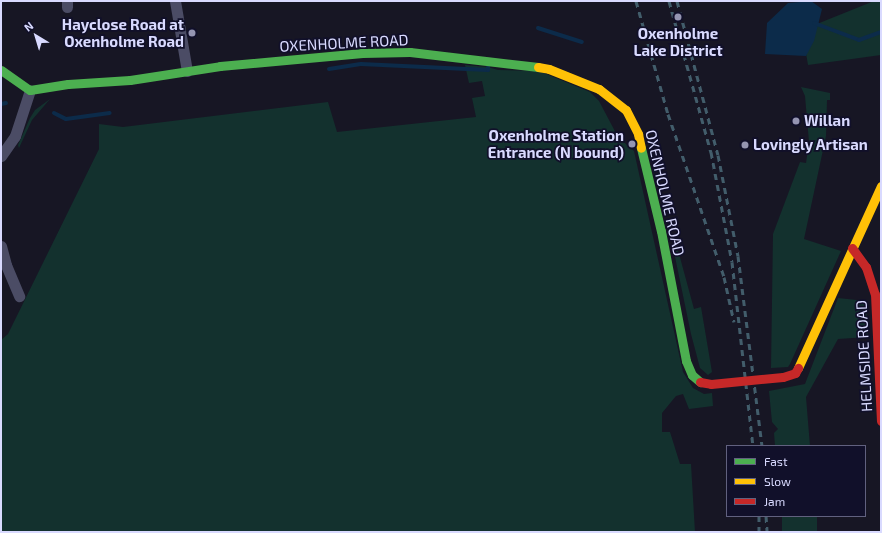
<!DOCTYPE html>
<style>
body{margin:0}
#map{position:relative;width:882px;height:533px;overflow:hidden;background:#171624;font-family:"Exo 2",sans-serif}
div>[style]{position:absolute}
.green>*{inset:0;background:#13312e;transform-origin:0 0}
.water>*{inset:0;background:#0c2b4a}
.stream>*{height:4px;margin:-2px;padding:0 2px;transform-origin:2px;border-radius:2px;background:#0c2b4a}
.street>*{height:11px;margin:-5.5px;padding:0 5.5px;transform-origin:5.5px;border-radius:5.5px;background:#4b4c65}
.fast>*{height:9px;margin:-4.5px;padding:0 4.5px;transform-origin:4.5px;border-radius:4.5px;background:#4caf50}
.slow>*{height:9px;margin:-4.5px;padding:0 4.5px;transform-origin:4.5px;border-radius:4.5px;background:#ffc107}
.jam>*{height:9px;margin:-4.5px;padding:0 4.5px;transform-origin:4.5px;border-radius:4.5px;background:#c62828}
.rail>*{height:3px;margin-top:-1.5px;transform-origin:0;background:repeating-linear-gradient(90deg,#425d6b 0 6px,transparent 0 11px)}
.jam-bridge>*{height:9px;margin:-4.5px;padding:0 4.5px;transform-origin:4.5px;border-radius:4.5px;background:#c62828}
.dots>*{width:11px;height:11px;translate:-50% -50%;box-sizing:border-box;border:2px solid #11102a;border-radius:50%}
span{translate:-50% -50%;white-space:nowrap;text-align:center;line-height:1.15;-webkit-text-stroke:3.5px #11102a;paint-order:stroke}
.poi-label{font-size:15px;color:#d9daff;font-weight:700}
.right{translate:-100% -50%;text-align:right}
.left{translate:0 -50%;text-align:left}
.street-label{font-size:15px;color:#d9daff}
.frame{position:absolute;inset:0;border:2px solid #d9daff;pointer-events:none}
.legend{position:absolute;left:726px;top:445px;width:140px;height:72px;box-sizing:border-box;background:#11102a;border:1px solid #61617f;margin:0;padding:5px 7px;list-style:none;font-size:12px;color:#d9daff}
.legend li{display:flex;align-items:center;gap:8px;height:20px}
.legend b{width:20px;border:1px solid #61617f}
.north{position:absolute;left:16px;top:16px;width:40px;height:40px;-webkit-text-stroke:3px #11102a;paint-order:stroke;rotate:322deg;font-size:11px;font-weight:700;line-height:16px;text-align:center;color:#d9daff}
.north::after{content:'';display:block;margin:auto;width:14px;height:18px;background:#d9daff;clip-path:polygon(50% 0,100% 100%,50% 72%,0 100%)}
</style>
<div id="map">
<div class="green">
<i style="clip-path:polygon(874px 1px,881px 1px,881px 55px,808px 65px,802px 30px)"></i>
<i style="clip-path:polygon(465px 65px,488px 67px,498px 70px,539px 71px,590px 92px,599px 101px,618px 137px,634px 151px,683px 372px,693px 388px,704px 394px,712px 393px,713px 406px,689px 409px,683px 394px,676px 396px,662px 413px,662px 432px,670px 432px,680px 464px,691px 464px,695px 532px,1px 532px,1px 340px,8px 334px,99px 149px,99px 124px,123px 127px,328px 102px,337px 132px,476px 117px,472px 98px,485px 96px,482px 81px,469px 83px)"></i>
<i style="clip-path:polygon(801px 87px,830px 93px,830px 100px,827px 100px,826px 136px,804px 239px,841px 251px,790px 364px,788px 367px,771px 368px,773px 234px,800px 162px,806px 163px,809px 142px,805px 96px)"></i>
<i style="clip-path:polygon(50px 99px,32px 120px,19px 148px,18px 145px,30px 118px,35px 110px)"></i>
<i style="clip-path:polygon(678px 250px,694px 309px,701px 307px,712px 372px,708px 375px,700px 368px,691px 334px,674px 252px)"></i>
<i style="clip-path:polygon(838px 298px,866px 301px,868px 337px,838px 339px,806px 397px,810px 446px,775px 446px,774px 433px,778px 429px,772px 422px,769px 391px,805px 384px)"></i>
<i style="left:782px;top:516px;width:35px;height:16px"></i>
</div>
<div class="water">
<i style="clip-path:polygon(811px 1px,822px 9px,814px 41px,806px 56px,765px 54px,767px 23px,788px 3px)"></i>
</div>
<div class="stream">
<i style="left:814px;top:23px;width:48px;rotate:20.7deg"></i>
<i style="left:859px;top:40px;width:23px;rotate:-20deg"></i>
<i style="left:538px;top:28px;width:46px;rotate:17.7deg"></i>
<i style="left:329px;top:69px;width:32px;rotate:-9deg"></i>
<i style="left:361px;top:64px;width:127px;rotate:2.7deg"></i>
<i style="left:488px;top:70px;width:3px;rotate:-90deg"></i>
<i style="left:1px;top:104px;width:5px;rotate:-11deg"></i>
<i style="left:54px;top:113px;width:13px;rotate:27deg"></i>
<i style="left:66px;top:119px;width:44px;rotate:-7.8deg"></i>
</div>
<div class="street">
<i style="left:67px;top:1px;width:6px;rotate:90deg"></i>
<i style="left:175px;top:1px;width:71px;rotate:80.3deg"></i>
<i style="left:1px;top:156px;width:24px;rotate:-55deg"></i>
<i style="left:15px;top:136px;width:48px;rotate:-71.9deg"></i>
<i style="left:1px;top:246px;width:20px;rotate:75deg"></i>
<i style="left:6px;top:265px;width:34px;rotate:67deg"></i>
</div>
<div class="fast">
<i style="left:1px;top:70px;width:35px;rotate:35deg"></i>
<i style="left:30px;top:90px;width:38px;rotate:-9deg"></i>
<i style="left:68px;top:84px;width:62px;rotate:-3.7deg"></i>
<i style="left:130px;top:80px;width:91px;rotate:-8.8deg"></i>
<i style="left:220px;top:66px;width:143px;rotate:-5.2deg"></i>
<i style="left:362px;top:53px;width:48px;rotate:-1.2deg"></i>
<i style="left:410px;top:52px;width:129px;rotate:6.7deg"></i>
<i style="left:641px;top:148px;width:85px;rotate:76.5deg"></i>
<i style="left:661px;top:231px;width:132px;rotate:79.1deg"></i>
<i style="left:686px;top:361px;width:15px;rotate:67deg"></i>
<i style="left:692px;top:375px;width:11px;rotate:41deg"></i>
</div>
<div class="slow">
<i style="left:538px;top:67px;width:11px;rotate:10deg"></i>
<i style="left:549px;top:69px;width:54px;rotate:21.8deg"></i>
<i style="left:599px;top:89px;width:34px;rotate:38deg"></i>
<i style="left:626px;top:110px;width:27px;rotate:63deg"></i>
<i style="left:638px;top:134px;width:14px;rotate:78deg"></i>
<i style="left:798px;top:368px;width:200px;rotate:-65.5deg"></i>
</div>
<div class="jam">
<i style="left:852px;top:248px;width:24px;rotate:54deg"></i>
<i style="left:866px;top:267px;width:28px;rotate:72deg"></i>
<i style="left:875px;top:294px;width:127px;rotate:87.3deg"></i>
</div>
<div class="rail">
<i style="left:636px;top:1px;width:117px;rotate:74.2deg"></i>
<i style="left:668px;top:114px;width:172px;rotate:71deg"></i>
<i style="left:724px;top:277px;width:46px;rotate:77.5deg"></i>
<i style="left:669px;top:1px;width:157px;rotate:74.5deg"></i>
<i style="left:711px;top:152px;width:112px;rotate:79.2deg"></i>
<i style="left:732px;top:262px;width:185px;rotate:83.5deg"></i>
<i style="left:677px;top:1px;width:159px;rotate:75.1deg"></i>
<i style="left:718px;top:155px;width:103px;rotate:78.8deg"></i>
<i style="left:738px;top:256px;width:192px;rotate:82.8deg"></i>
<i style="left:759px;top:516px;width:16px;rotate:90deg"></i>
<i style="left:766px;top:516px;width:16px;rotate:86deg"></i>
</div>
<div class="jam-bridge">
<i style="left:700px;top:382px;width:11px;rotate:10deg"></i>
<i style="left:711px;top:384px;width:72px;rotate:-5.6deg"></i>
<i style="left:783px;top:377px;width:13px;rotate:-18deg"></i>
<i style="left:795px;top:373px;width:6px;rotate:-59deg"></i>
</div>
<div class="dots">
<i style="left:678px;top:17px;background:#9595b2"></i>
<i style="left:192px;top:33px;background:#9595b2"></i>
<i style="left:796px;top:121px;background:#9595b2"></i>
<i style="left:632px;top:144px;background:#9595b2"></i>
<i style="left:745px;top:145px;background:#9595b2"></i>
</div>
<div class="poi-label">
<span class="right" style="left:184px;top:33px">Hayclose Road at<br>Oxenholme Road</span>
<span style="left:678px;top:42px">Oxenholme<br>Lake District</span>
<span class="left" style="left:804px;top:121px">Willan</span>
<span class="right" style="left:624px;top:144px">Oxenholme Station<br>Entrance (N bound)</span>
<span class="left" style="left:753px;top:145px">Lovingly Artisan</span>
</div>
<div class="street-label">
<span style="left:344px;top:43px;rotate:-3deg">OXENHOLME ROAD</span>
<span style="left:665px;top:193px;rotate:77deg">OXENHOLME ROAD</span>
<span style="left:864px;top:356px;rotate:-93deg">HELMSIDE ROAD</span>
</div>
<div class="frame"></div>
<ul class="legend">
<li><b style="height:5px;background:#4caf50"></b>Fast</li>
<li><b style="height:5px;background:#ffc107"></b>Slow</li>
<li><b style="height:5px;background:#c62828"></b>Jam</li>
</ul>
<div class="north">N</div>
</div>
